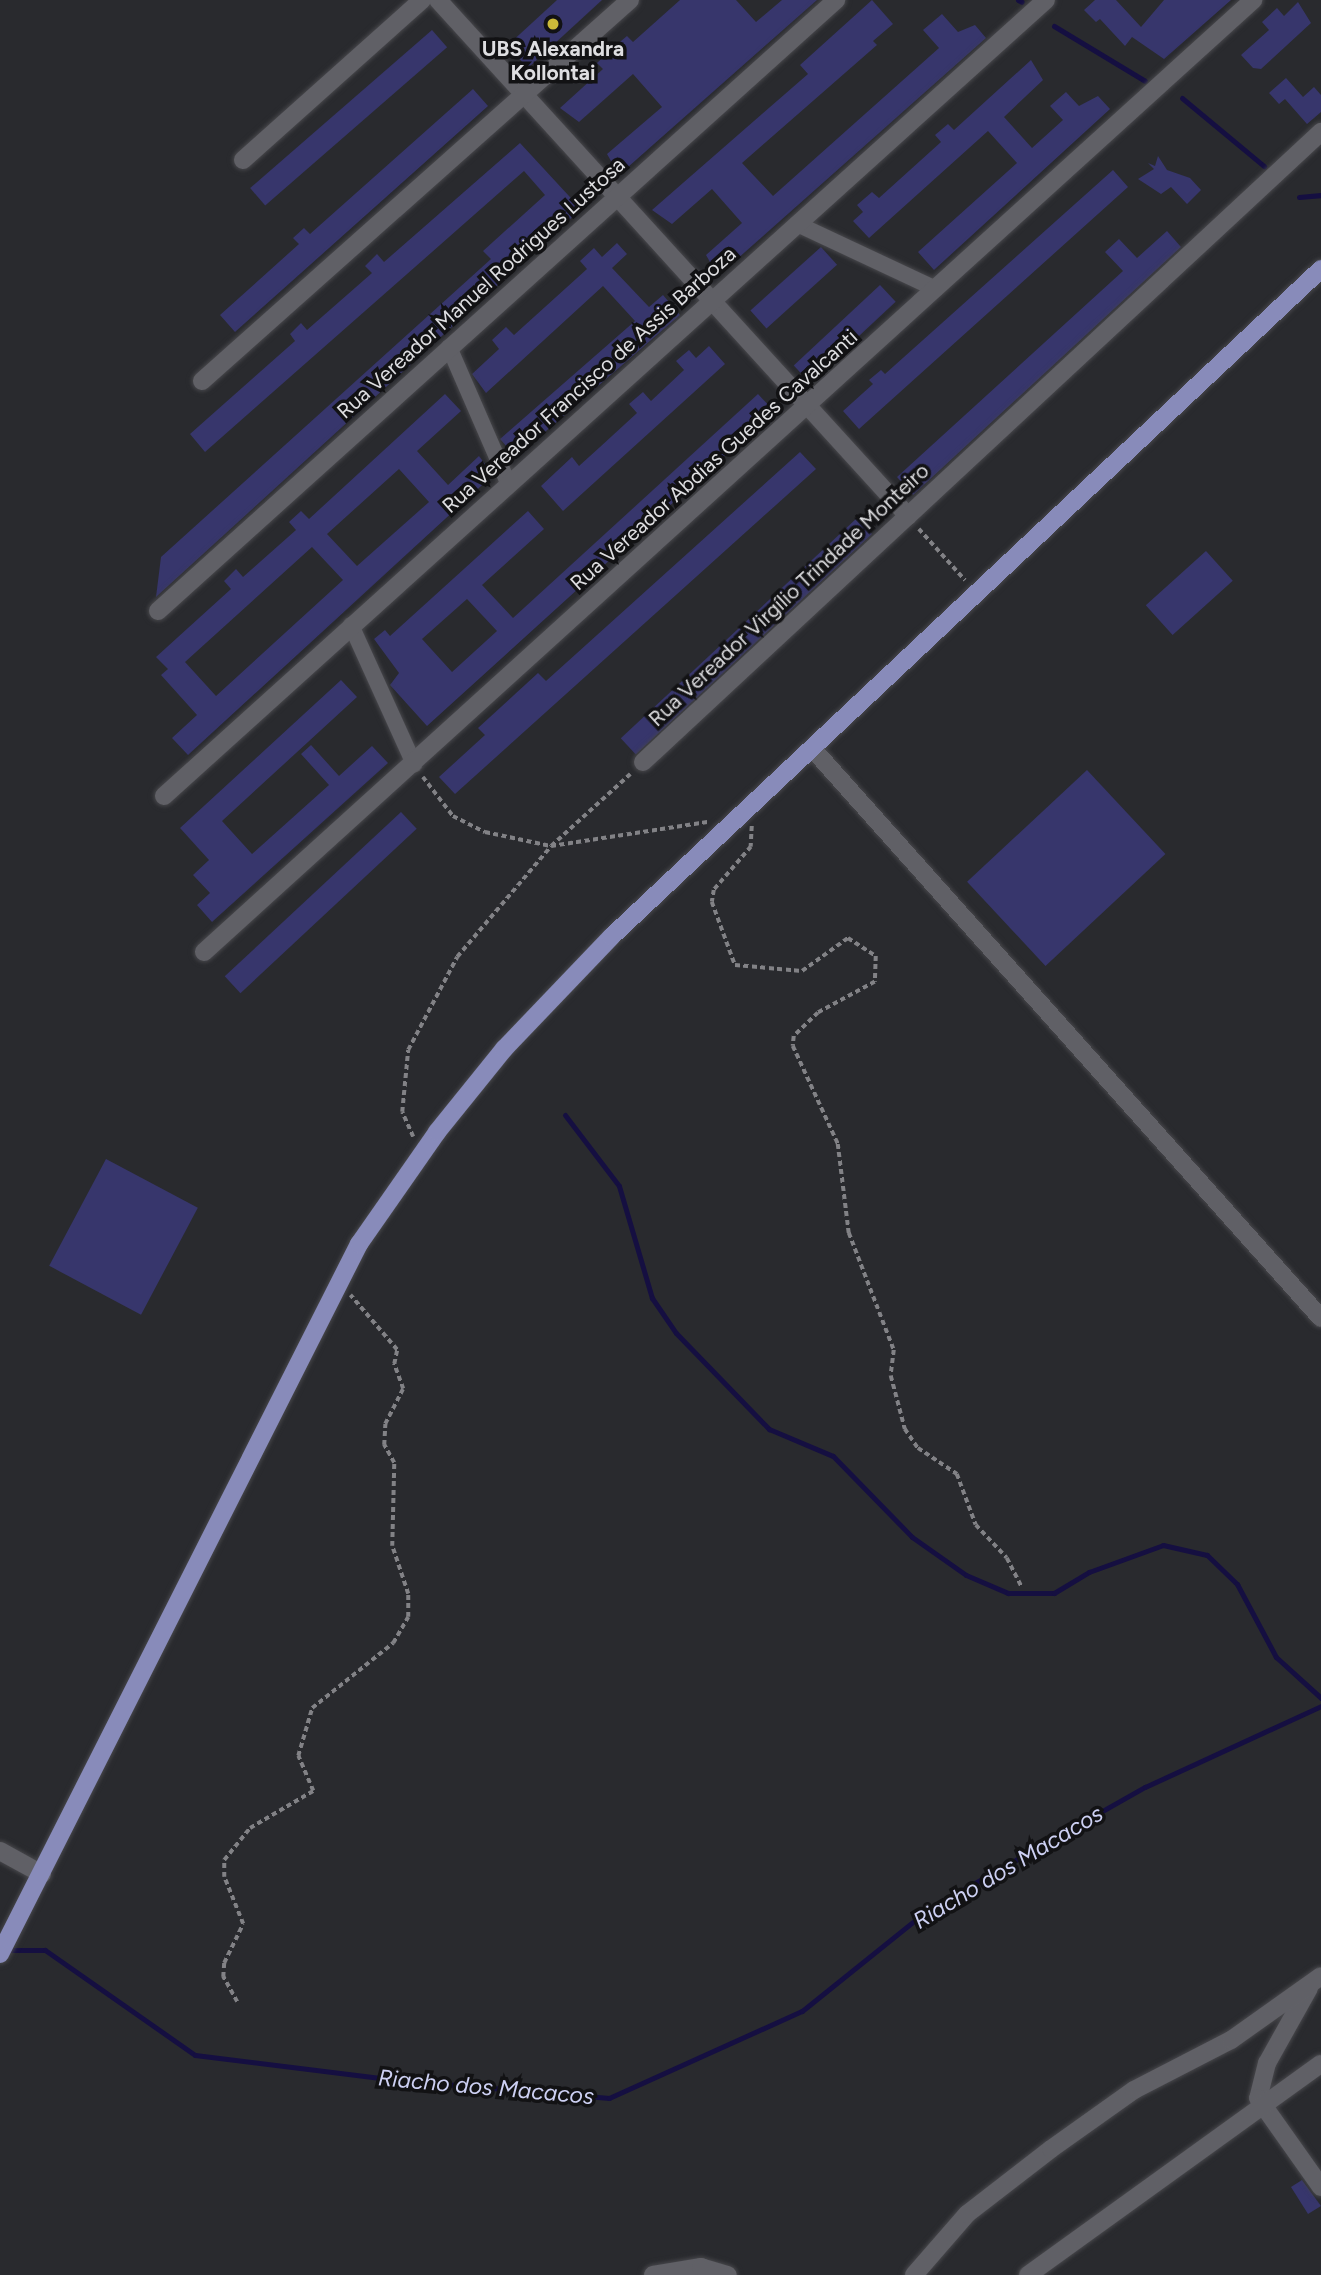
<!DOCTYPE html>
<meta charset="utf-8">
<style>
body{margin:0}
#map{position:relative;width:1321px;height:2275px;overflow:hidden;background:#292a2e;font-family:Figtree,sans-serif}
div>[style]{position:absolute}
.stream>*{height:5px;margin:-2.5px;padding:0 2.5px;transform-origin:2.5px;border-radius:2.5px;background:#150f41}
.building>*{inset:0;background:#37366c;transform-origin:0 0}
.path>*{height:3.5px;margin-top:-1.75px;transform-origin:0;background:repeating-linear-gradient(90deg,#828286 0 5px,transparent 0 8.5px)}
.roads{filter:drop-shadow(0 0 2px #47474b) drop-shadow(0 0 2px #47474b)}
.pedestrian>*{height:16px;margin:-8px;padding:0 8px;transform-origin:8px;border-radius:8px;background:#606066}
.minor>*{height:18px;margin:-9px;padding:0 9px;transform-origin:9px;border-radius:9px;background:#606066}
.primary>*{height:18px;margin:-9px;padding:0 9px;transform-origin:9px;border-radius:9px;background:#888bba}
.dots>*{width:19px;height:19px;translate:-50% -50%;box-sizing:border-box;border:4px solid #121214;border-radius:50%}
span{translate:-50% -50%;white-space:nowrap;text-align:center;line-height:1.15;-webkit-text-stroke:7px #121214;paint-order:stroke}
.poi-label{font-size:21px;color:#dedee1;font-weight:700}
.street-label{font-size:21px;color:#dedee1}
.water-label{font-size:23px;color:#cdd0f3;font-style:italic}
</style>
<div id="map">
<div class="stream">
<i style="left:1018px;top:0;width:4px;rotate:27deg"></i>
<i style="left:1054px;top:26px;width:106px;rotate:31.1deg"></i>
<i style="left:1182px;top:98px;width:107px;rotate:39.7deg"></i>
<i style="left:1299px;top:197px;width:22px;rotate:-5deg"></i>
<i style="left:565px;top:1115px;width:89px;rotate:52.7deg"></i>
<i style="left:619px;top:1186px;width:117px;rotate:73.6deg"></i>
<i style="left:652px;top:1298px;width:42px;rotate:55.6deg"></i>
<i style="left:676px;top:1333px;width:134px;rotate:45.9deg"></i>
<i style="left:769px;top:1429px;width:69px;rotate:22.9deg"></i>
<i style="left:833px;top:1456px;width:113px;rotate:45.7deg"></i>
<i style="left:912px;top:1537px;width:66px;rotate:35.1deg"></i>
<i style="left:966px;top:1575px;width:46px;rotate:23.2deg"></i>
<i style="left:1008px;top:1593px;width:46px"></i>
<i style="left:1054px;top:1593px;width:41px;rotate:-31deg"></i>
<i style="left:1089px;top:1572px;width:79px;rotate:-20deg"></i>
<i style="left:1163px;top:1545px;width:45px;rotate:12.8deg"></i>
<i style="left:1207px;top:1555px;width:42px;rotate:44deg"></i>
<i style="left:1237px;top:1584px;width:83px;rotate:61.9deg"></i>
<i style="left:1276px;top:1657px;width:61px;rotate:42.3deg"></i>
<i style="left:7px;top:1950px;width:38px"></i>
<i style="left:45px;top:1950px;width:183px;rotate:35deg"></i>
<i style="left:195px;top:2055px;width:203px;rotate:7.1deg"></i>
<i style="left:396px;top:2080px;width:214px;rotate:4.8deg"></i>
<i style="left:609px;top:2098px;width:212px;rotate:-24.3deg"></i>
<i style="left:802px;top:2011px;width:163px;rotate:-38.8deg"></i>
<i style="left:929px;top:1909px;width:248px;rotate:-29.5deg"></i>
<i style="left:1145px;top:1787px;width:194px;rotate:-24.7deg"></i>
</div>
<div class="building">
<i style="clip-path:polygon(557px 0,602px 0,528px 68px,507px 46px)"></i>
<i style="clip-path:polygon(680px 0,736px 0,756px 22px,782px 0,817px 0,619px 175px,607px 154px,662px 107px,633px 74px,579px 122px,560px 108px,603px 69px,597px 63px,615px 46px,627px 36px,633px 42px)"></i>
<i style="clip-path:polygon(872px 0,893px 24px,873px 41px,877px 45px,742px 163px,773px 196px,939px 48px,923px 30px,942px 14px,958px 32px,975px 25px,986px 38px,718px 276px,706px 255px,742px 223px,712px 189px,672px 224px,652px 210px,808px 74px,800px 65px)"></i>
<i style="clip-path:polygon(1095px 0,1116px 0,1141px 27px,1164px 0,1231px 0,1164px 59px,1132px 37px,1125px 46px,1100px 19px,1096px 22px,1084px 10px)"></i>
<i style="clip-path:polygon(1298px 2px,1311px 23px,1261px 69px,1253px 68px,1241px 55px,1269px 30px,1262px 22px,1277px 8px,1284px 16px)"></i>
<i style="left:432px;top:30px;width:23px;height:241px;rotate:49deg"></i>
<i style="clip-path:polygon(1031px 60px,1043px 80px,1004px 117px,1032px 148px,1063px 120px,1050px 106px,1066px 92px,1079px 106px,1098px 96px,1110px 109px,934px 270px,918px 252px,1017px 163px,988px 131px,869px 238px,853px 221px,863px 212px,857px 205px,872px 192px,879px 198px,941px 142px,935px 135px,948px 124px,954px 130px)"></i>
<i style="clip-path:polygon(1286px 78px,1303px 97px,1314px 87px,1321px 95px,1321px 112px,1307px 124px,1285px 99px,1279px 104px,1269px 93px)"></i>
<i style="clip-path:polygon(473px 89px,488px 106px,235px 332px,220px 315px,299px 244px,293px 238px,304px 228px,310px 234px)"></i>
<i style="clip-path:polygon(520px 143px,581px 209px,156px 597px,161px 557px,491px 259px,483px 251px,545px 195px,524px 171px,205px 452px,190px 434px,295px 341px,290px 334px,301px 323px,307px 330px,372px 273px,365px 266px,377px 254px,384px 262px)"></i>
<i style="clip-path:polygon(1158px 156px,1167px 170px,1190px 178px,1201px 190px,1187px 204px,1171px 187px,1161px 194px,1138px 179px,1154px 169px,1148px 163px,1155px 166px)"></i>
<i style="clip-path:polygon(1113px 170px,1128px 187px,859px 429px,843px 411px,873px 384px,869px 380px,881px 370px,885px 374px)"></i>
<i style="clip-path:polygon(1167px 231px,1181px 247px,913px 495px,897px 477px,1123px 271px,1105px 252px,1119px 239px,1137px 258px)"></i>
<i style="clip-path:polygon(617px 243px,627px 254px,612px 268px,649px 307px,663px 295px,680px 315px,516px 457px,500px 439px,635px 321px,603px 286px,486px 393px,472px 374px,499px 349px,492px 340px,506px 327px,514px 335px,587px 269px,580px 261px,594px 248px,602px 257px)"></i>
<i style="left:821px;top:247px;width:24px;height:95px;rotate:48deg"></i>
<i style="left:880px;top:285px;width:23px;height:118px;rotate:47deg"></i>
<i style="clip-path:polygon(709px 346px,725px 364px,563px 511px,541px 486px,572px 457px,579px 466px,600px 447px,637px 413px,629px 404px,643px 392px,651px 401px,684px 370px,676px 361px,689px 350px,696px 358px)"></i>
<i style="clip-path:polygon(evenodd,445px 394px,461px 411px,417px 451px,448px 485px,479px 456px,493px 475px,188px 755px,172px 738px,197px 715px,161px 675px,168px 669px,156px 657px,231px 589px,224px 581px,236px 569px,243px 577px,296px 530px,289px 522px,301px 511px,309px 519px,445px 394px,399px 469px,429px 502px,357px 566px,327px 534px,399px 469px,445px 394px,312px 547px,343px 580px,216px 696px,185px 662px,312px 547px)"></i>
<i style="clip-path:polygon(evenodd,758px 394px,774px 411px,427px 726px,390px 685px,399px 673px,374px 639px,385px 630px,390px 636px,528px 511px,544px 529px,482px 585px,513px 618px,758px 394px,467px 599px,497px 631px,452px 672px,422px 639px,467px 599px)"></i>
<i style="clip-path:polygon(800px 452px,816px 469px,455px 794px,439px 777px,485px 735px,478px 728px,538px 673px,546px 681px)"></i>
<i style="left:857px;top:518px;width:22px;height:323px;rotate:47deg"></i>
<i style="left:1206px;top:551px;width:40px;height:81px;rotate:48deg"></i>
<i style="clip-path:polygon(341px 680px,357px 697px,222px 821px,252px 854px,329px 785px,301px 754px,311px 745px,339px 776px,372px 746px,388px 763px,212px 922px,197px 905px,210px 893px,193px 875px,209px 860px,180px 828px)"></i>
<i style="left:1087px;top:770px;width:115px;height:164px;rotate:47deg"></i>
<i style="left:401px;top:812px;width:23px;height:241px;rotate:47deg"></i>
<i style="left:106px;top:1159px;width:104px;height:121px;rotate:28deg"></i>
<i style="clip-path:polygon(1302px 2180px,1321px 2206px,1308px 2214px,1291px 2187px)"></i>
</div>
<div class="path">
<i style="left:919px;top:529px;width:69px;rotate:48deg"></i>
<i style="left:423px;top:777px;width:49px;rotate:52.4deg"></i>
<i style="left:453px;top:816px;width:36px;rotate:27deg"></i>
<i style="left:485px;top:832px;width:67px;rotate:12deg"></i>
<i style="left:551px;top:846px;width:158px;rotate:-8.7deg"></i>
<i style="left:752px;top:826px;width:21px;rotate:93deg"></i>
<i style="left:751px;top:847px;width:57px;rotate:130.7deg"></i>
<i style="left:714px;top:890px;width:12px;rotate:99deg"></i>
<i style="left:712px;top:902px;width:67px;rotate:69.9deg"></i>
<i style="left:735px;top:965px;width:67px;rotate:5.1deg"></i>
<i style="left:802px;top:971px;width:57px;rotate:-35.7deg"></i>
<i style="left:848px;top:938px;width:33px;rotate:33deg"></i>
<i style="left:876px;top:956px;width:26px;rotate:92deg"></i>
<i style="left:875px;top:982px;width:65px;rotate:151.5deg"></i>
<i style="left:818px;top:1013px;width:33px;rotate:136deg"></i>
<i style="left:794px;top:1036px;width:10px;rotate:96deg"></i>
<i style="left:793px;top:1046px;width:108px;rotate:65.3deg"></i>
<i style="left:838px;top:1144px;width:90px;rotate:83deg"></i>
<i style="left:849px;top:1233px;width:125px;rotate:69deg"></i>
<i style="left:894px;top:1350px;width:26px;rotate:97deg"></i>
<i style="left:891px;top:1376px;width:55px;rotate:75.2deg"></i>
<i style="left:905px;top:1429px;width:23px;rotate:56deg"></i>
<i style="left:918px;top:1448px;width:47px;rotate:33.7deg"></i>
<i style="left:957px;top:1474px;width:54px;rotate:69.6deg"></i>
<i style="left:976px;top:1525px;width:45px;rotate:46.8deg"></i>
<i style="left:1007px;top:1558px;width:33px;rotate:63deg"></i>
<i style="left:413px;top:1137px;width:27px;rotate:-114deg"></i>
<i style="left:402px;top:1112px;width:62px;rotate:-84.5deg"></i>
<i style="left:408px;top:1050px;width:105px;rotate:-62.2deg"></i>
<i style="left:457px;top:957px;width:145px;rotate:-49.7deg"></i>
<i style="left:551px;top:846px;width:107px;rotate:-42.3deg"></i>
<i style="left:237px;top:2002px;width:29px;rotate:-119deg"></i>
<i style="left:223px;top:1977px;width:14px;rotate:-86deg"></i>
<i style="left:224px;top:1963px;width:43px;rotate:-64deg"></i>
<i style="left:243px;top:1924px;width:51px;rotate:-112deg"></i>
<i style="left:224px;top:1877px;width:17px;rotate:-90deg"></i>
<i style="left:224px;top:1860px;width:41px;rotate:-50.9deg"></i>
<i style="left:250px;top:1828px;width:73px;rotate:-30.4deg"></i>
<i style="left:313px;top:1791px;width:38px;rotate:-113deg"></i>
<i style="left:298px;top:1756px;width:50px;rotate:-73.7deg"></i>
<i style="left:312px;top:1708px;width:104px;rotate:-38.7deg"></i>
<i style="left:393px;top:1643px;width:30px;rotate:-60deg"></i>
<i style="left:408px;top:1617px;width:23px;rotate:-90deg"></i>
<i style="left:408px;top:1594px;width:51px;rotate:-108.4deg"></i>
<i style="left:392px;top:1546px;width:83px;rotate:-88.6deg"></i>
<i style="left:394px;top:1463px;width:21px;rotate:-119deg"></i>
<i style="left:384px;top:1445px;width:21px;rotate:-87deg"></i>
<i style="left:385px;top:1424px;width:39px;rotate:-63deg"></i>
<i style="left:403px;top:1389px;width:27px;rotate:-110deg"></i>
<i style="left:394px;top:1364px;width:14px;rotate:-78deg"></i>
<i style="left:397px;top:1350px;width:72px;rotate:-130.5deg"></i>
</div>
<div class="roads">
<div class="pedestrian">
<i style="left:797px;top:224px;width:153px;rotate:25.1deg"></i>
<i style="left:449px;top:347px;width:148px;rotate:66.5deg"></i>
<i style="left:351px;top:625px;width:153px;rotate:65.6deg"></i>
</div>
<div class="minor">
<i style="left:438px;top:0;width:698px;rotate:47.67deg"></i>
<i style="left:243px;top:160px;width:240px;rotate:-41.8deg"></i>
<i style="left:202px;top:381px;width:573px;rotate:-41.68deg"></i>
<i style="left:158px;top:611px;width:913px;rotate:-42.02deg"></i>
<i style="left:812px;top:748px;width:764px;rotate:48.24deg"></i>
<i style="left:643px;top:762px;width:926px;rotate:-42.9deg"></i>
<i style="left:164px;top:796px;width:1188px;rotate:-42.07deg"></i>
<i style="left:204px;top:952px;width:1417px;rotate:-42.22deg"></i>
<i style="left:0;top:1851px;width:48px;rotate:28.7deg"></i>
<i style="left:1309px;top:1988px;width:86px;rotate:119.2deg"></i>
<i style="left:1267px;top:2063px;width:36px;rotate:104deg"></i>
<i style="left:1258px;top:2098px;width:109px;rotate:54.7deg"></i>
<i style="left:653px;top:2275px;width:49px;rotate:-9.5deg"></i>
<i style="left:701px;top:2267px;width:28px;rotate:17deg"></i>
<i style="left:914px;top:2275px;width:81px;rotate:-49deg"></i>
<i style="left:967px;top:2214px;width:106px;rotate:-37.7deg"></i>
<i style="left:1051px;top:2149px;width:102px;rotate:-35.4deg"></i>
<i style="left:1134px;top:2090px;width:109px;rotate:-27.3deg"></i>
<i style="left:1231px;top:2040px;width:110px;rotate:-35.4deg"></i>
<i style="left:1028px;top:2275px;width:361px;rotate:-35.8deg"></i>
</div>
<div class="primary">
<i style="left:0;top:1954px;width:796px;rotate:-63.18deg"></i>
<i style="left:359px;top:1244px;width:136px;rotate:-55.1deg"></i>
<i style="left:437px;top:1132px;width:107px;rotate:-51.1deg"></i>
<i style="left:504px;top:1049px;width:155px;rotate:-46.3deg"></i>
<i style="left:611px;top:937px;width:975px;rotate:-43.25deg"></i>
</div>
</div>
<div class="dots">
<i style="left:553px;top:24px;background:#cbba39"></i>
</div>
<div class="poi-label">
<span style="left:553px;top:61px">UBS Alexandra<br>Kollontai</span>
</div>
<div class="street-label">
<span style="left:481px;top:288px;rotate:-42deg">Rua Vereador Manuel Rodrigues Lustosa</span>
<span style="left:589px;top:380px;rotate:-42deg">Rua Vereador Francisco de Assis Barboza</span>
<span style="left:714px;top:460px;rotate:-42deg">Rua Vereador Abdias Guedes Cavalcanti</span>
<span style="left:789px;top:595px;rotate:-43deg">Rua Vereador Virgílio Trindade Monteiro</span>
</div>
<div class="water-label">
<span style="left:1008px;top:1867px;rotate:-31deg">Riacho dos Macacos</span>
<span style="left:486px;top:2087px;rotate:5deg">Riacho dos Macacos</span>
</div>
</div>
